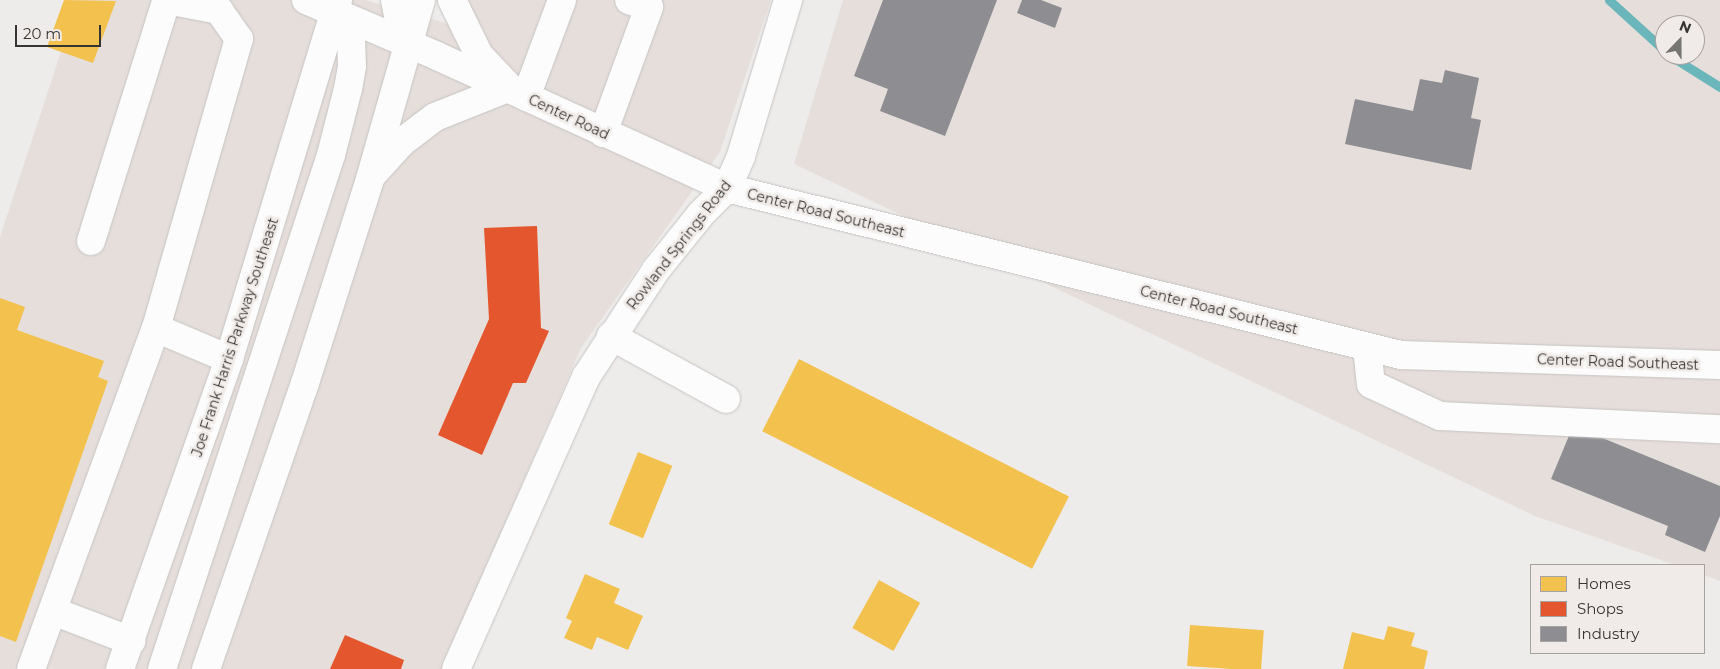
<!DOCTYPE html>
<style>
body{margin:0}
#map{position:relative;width:1720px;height:669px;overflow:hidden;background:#eeecea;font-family:Montserrat,sans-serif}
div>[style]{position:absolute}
.built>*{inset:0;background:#e6deda}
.homes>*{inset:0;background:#f2c14e;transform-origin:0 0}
.shops>*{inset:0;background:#e4572e}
.industry>*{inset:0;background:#8d8d92}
.stream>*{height:9px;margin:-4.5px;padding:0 4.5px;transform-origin:4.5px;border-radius:4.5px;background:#6ab6ba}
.roads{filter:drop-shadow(0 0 1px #c6c4c3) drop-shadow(0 0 1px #c6c4c3)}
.minor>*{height:28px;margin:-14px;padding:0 14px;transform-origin:14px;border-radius:14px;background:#fcfcfc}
.major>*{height:28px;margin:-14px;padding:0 14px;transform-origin:14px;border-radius:14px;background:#fcfcfc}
span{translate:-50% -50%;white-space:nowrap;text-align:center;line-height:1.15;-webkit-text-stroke:5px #f0ebe8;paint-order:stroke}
.street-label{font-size:14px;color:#373534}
.legend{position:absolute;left:1530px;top:564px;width:175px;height:90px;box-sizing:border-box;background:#f0ebe8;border:1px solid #a6a2a0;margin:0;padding:6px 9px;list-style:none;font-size:15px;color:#373534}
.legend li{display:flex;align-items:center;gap:10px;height:25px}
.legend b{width:25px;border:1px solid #a6a2a0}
.north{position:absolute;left:1655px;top:15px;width:50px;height:50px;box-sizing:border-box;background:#f0ebe8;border:1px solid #a6a2a0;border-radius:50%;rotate:22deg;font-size:14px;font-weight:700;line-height:20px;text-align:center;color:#373534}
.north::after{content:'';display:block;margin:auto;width:18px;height:22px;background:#777574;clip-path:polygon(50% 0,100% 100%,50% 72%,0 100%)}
.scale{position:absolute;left:15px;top:25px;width:86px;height:22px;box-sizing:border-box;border:2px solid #373534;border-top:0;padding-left:6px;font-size:15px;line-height:18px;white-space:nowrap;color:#373534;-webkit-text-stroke:4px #f0ebe8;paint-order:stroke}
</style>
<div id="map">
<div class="built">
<i style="clip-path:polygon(78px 0,365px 0,449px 24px,455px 0,771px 0,720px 152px,581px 348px,442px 669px,0 669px,0 237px)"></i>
<i style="clip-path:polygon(evenodd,843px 0,1720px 0,1720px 581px,1704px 575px,1704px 565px,1675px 565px,1535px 516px,794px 164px,843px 0,1665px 25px,1695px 25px,1695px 55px,1665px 55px,1665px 25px)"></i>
</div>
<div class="homes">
<i style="clip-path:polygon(64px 0,116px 1px,93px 63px,47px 47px)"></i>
<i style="clip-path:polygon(0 298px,25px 307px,17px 330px,104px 361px,98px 377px,108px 381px,16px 642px,0 636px)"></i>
<i style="left:799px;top:359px;width:303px;height:81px;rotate:27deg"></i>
<i style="left:638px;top:452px;width:37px;height:78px;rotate:22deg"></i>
<i style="clip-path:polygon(585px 574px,620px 589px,614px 603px,643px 616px,628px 650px,597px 637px,592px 650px,564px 638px,572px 621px,566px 618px)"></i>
<i style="left:879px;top:580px;width:47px;height:55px;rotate:29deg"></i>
<i style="left:1190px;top:625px;width:74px;height:41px;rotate:4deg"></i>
<i style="clip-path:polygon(1388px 626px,1415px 633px,1411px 646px,1428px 651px,1424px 669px,1343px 669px,1352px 632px,1384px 640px)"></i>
</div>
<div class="shops">
<i style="clip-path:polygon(537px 226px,541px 328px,549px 331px,526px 383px,513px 383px,482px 455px,438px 435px,489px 319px,484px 228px)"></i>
<i style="clip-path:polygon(345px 635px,404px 660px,401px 669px,330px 669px)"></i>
</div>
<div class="industry">
<i style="clip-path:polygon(883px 0,997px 0,945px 136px,880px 111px,888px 89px,854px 76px)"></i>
<i style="clip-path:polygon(1022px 0,1041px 0,1062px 8px,1055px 28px,1017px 13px)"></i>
<i style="clip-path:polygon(1445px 70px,1479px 78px,1471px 118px,1481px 120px,1471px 170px,1345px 144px,1355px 99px,1413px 111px,1420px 79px,1442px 83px)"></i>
<i style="clip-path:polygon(1573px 426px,1720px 486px,1720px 516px,1705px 552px,1665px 535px,1668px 526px,1551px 479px)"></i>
</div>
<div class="stream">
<i style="left:1609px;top:0;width:76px;rotate:42.3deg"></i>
<i style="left:1669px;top:55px;width:60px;rotate:32.1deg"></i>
</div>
<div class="roads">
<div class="minor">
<i style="left:306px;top:0;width:142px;rotate:23.1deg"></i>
<i style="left:437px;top:56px;width:319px;rotate:24.5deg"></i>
<i style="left:727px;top:188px;width:694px;rotate:13.92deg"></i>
<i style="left:1401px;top:355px;width:319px;rotate:1.8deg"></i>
<i style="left:526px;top:97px;width:103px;rotate:-69.6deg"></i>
<i style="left:603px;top:133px;width:134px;rotate:-69.9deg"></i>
<i style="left:649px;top:7px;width:21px;rotate:-161deg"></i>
<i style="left:91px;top:241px;width:251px;rotate:-72.6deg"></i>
<i style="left:156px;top:328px;width:79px;rotate:23deg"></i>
<i style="left:611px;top:336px;width:131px;rotate:28.7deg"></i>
<i style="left:1367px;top:347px;width:37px;rotate:84deg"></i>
<i style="left:1371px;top:384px;width:76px;rotate:24.9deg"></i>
<i style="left:1440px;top:416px;width:280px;rotate:2.7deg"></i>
<i style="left:53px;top:611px;width:84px;rotate:21deg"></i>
<i style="left:31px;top:669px;width:363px;rotate:-69.9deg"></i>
<i style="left:156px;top:328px;width:301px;rotate:-74deg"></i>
<i style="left:239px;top:39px;width:35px;rotate:-125deg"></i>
<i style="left:219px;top:10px;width:53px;rotate:-169.1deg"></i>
<i style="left:456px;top:669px;width:320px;rotate:-66deg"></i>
<i style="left:586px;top:377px;width:128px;rotate:-56.8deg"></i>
<i style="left:656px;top:270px;width:72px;rotate:-51.2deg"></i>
<i style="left:701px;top:214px;width:37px;rotate:-45deg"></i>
<i style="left:727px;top:188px;width:35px;rotate:-66deg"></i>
<i style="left:741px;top:156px;width:163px;rotate:-73.2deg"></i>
</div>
<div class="major">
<i style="left:395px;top:0;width:20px;rotate:79deg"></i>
<i style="left:399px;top:20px;width:27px;rotate:63deg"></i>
<i style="left:452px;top:0;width:61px;rotate:63.9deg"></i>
<i style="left:479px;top:55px;width:48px;rotate:46.7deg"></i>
<i style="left:375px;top:172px;width:40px;rotate:-48deg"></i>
<i style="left:402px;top:142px;width:41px;rotate:-37.1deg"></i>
<i style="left:435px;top:117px;width:79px;rotate:-21.7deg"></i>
<i style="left:120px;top:669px;width:329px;rotate:-70.6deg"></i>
<i style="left:229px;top:359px;width:375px;rotate:-73.1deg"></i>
<i style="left:162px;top:669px;width:541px;rotate:-71.8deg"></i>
<i style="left:331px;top:155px;width:68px;rotate:-75.6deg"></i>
<i style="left:348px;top:89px;width:23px;rotate:-80deg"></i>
<i style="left:352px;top:66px;width:27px;rotate:-92deg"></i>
<i style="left:351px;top:39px;width:31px;rotate:-121deg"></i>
<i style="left:206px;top:669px;width:303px;rotate:-70.9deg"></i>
<i style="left:305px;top:383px;width:214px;rotate:-72.3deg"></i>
<i style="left:370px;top:179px;width:186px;rotate:-74.1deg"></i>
</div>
</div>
<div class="street-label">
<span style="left:569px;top:117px;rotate:25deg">Center Road</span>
<span style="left:826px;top:213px;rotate:14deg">Center Road Southeast</span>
<span style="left:679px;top:245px;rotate:-52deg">Rowland Springs Road</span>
<span style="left:1219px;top:310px;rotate:14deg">Center Road Southeast</span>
<span style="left:235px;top:337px;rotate:-72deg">Joe Frank Harris Parkway Southeast</span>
<span style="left:1618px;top:362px;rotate:2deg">Center Road Southeast</span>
</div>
<ul class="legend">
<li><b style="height:14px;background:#f2c14e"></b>Homes</li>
<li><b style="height:14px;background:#e4572e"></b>Shops</li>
<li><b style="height:14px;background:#8d8d92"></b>Industry</li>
</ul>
<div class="north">N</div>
<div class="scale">20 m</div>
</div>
